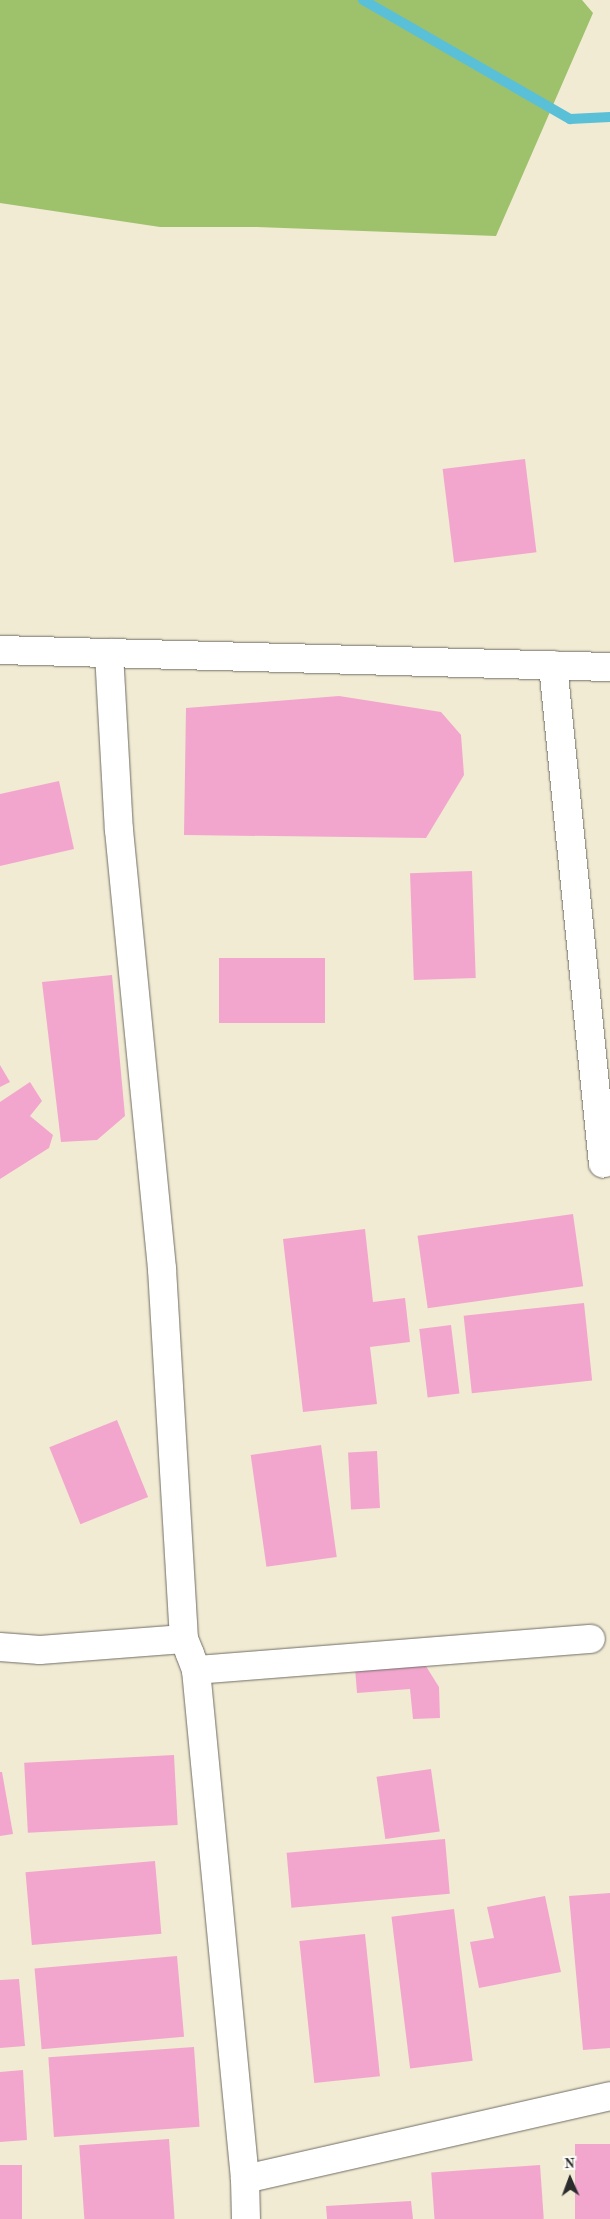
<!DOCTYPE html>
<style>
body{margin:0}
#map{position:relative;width:610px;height:2219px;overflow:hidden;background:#f1ebd3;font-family:"Old Standard TT",serif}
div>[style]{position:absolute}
.green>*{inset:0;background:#9ec16b}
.stream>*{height:10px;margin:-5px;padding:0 5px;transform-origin:5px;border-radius:5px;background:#5ac0d8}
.building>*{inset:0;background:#f2a6cd;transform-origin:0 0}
.roads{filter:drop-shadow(0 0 1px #706e66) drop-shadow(0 0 1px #706e66)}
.minor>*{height:28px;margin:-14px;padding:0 14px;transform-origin:14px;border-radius:14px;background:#fff}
span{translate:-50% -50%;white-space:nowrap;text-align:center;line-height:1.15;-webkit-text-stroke:4.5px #fdfcf7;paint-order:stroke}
.north{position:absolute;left:545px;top:2154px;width:50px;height:50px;-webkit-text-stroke:4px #fdfcf7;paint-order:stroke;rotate:358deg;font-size:14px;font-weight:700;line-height:20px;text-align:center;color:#2b2b2b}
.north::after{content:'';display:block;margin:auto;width:18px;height:22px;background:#2b2b2b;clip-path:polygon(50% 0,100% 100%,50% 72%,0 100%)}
</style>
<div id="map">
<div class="green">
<i style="clip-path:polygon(0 0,582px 0,593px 13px,496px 236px,257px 227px,160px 227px,0 203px)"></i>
</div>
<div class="stream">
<i style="left:363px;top:0;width:239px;rotate:29.9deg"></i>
<i style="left:570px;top:119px;width:40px;rotate:-2.9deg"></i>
</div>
<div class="building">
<i style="left:525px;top:459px;width:94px;height:83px;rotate:83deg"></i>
<i style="clip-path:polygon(339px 696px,441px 712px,461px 735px,464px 775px,426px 838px,184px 835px,186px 708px)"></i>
<i style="clip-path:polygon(59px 781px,74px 849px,0 866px,0 794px)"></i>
<i style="left:472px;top:871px;width:107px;height:62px;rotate:88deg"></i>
<i style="left:219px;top:958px;width:106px;height:65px"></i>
<i style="clip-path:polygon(112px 975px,125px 1116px,97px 1140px,61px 1142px,42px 982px)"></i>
<i style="clip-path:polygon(0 1065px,10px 1082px,0 1087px)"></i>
<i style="clip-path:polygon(30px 1082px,42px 1101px,30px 1116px,53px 1135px,49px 1148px,0 1179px,0 1102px)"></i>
<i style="left:573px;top:1214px;width:73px;height:157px;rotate:82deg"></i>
<i style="clip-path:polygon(365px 1229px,373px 1302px,405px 1298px,410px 1342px,370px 1347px,377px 1404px,303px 1412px,283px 1239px)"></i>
<i style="left:584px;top:1303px;width:78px;height:121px;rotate:84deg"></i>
<i style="left:451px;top:1325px;width:69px;height:32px;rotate:83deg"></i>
<i style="left:117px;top:1420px;width:83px;height:73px;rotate:68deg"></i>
<i style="left:321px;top:1445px;width:113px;height:71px;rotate:82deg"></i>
<i style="left:377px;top:1451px;width:57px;height:29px;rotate:87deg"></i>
<i style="clip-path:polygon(424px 1663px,439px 1687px,440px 1718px,413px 1719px,410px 1689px,357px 1693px,355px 1668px)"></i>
<i style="left:174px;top:1755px;width:70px;height:150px;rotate:87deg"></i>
<i style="left:431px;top:1769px;width:63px;height:55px;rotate:82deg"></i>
<i style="clip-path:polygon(0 1772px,2px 1772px,13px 1834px,0 1836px)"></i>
<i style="left:445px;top:1839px;width:55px;height:159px;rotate:85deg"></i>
<i style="left:155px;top:1861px;width:73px;height:130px;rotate:85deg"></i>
<i style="clip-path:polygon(610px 1893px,610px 2048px,583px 2050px,569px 1896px)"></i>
<i style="clip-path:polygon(545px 1896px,561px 1972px,479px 1988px,470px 1942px,494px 1938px,487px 1907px)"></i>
<i style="left:454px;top:1909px;width:153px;height:63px;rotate:83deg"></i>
<i style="left:365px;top:1934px;width:143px;height:66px;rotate:84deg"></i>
<i style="left:177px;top:1956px;width:81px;height:143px;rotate:85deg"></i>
<i style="clip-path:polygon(19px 1979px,25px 2046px,0 2048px,0 1980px)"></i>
<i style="left:194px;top:2047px;width:80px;height:146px;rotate:86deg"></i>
<i style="clip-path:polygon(23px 2070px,27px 2140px,0 2142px,0 2072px)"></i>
<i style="left:169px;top:2139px;width:80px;height:90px;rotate:86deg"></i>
<i style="left:610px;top:2144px;width:75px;height:35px;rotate:90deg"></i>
<i style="left:0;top:2165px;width:22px;height:54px"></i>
<i style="left:540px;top:2165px;width:54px;height:109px;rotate:86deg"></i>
<i style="clip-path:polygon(411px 2201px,413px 2219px,327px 2219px,326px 2206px)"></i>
</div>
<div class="roads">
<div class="minor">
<i style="left:0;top:650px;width:610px;rotate:1.6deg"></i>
<i style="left:109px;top:653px;width:177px;rotate:86.8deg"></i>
<i style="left:119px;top:830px;width:441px;rotate:84.4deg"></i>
<i style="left:162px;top:1269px;width:371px;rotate:86.6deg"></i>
<i style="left:553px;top:665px;width:501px;rotate:84.28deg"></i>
<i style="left:0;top:1647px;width:40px;rotate:4.3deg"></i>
<i style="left:40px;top:1650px;width:144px;rotate:-4.4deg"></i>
<i style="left:184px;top:1639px;width:16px;rotate:68deg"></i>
<i style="left:190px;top:1654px;width:17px;rotate:69deg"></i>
<i style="left:196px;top:1670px;width:511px;rotate:84.5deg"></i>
<i style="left:245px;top:2179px;width:40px;rotate:88.6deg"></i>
<i style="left:196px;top:1670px;width:396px;rotate:-4.5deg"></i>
<i style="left:245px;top:2179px;width:374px;rotate:-12.8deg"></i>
</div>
</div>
<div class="north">N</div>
</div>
